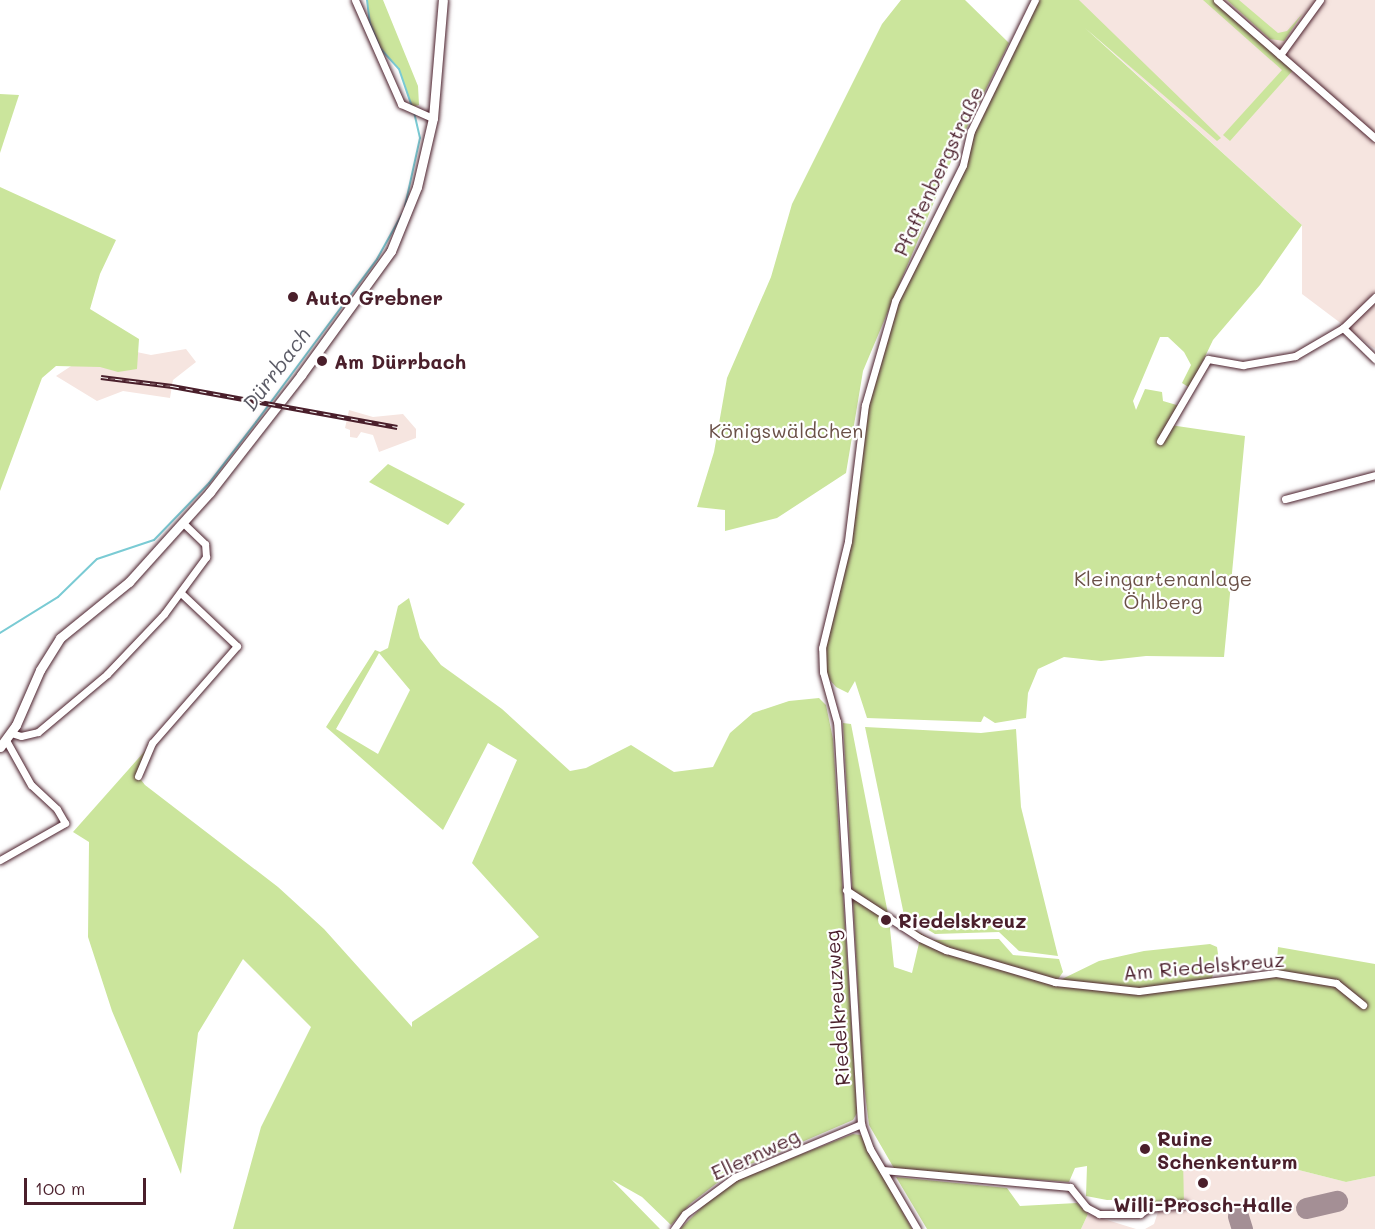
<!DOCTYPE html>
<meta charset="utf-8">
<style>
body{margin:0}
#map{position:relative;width:1375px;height:1229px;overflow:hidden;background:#fff;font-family:Mali,sans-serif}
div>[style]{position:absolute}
.built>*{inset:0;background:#f6e5e0}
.green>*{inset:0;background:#cbe59c}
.stream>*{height:2px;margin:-1px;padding:0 1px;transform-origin:1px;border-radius:1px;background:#7acbd4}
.taxiway>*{height:21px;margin:-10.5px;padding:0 10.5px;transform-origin:10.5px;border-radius:10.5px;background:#a48f95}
.roads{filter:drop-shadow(0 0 2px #4a1f2b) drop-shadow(0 0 2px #4a1f2b)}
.street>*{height:7px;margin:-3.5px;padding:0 3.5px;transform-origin:3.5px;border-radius:3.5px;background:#fff}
.secondary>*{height:9px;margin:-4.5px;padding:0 4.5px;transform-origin:4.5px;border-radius:4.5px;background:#fff}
.rail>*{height:4.5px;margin-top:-2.25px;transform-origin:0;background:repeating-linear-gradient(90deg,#fff 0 7px,#4a1f2b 0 14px);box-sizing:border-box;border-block:2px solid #4a1f2b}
.dots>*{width:16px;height:16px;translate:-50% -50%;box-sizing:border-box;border:3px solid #fff;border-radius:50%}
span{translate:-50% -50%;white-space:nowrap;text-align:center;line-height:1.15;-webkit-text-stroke:4.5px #fff;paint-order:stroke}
.street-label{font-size:20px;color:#4a1f2b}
.poi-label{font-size:20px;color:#4a1f2b;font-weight:700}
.left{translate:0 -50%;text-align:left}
.park-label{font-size:20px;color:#6a5047}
.water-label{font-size:21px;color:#5b5b66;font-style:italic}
.scale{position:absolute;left:24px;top:1178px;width:122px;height:27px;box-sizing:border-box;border:3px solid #4a1f2b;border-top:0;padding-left:8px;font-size:18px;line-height:21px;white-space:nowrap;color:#4a1f2b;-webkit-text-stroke:4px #fff;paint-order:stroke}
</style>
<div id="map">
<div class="built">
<i style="clip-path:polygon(1055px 0,1375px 0,1375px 349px,1302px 294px,1302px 225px)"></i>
<i style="clip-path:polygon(103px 345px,151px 355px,186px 349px,196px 362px,173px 380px,170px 398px,123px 391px,97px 401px,56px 376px)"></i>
<i style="clip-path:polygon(349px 410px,373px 417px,403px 414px,416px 429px,416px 438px,379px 452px,373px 435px,361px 432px,357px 438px,350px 437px,350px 430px,345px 428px)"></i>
<i style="clip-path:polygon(1182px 1160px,1271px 1163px,1346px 1182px,1375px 1176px,1375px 1229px,1145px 1229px,1154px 1224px,1158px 1212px,1184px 1209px)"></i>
<i style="clip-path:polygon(1088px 1214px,1136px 1229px,1081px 1229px)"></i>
</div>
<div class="green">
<i style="clip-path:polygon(367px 0,383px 0,418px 86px,419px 105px,412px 107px,399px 69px,380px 48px,370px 23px)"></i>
<i style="clip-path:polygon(901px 0,965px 0,1009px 43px,958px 145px,863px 371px,846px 473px,777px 518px,725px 531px,725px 510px,697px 507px,714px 452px,727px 378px,771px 277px,792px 204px,882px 24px)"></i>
<i style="clip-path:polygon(1035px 0,1079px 0,1221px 138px,1217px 141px,1085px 28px,1302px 225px,1260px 285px,1213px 340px,1190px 388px,1182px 383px,1191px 365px,1184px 352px,1168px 337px,1160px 337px,1133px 401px,1136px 410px,1145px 389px,1162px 392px,1163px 401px,1180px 406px,1170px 425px,1245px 436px,1224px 657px,1146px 656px,1101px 661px,1064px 657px,1038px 669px,1028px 693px,1026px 718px,995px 723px,984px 716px,981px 722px,867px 718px,855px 681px,848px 693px,836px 687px,823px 672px,822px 648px,848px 541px,865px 405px,895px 301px,963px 165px,971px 131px)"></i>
<i style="clip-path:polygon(1203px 0,1217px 0,1295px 68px,1230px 141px,1223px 135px,1282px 70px)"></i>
<i style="clip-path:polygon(1227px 0,1239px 0,1278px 33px,1287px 31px,1303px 13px,1284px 41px,1270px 39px)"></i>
<i style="clip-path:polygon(0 94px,19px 95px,0 153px)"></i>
<i style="clip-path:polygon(0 187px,116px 240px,100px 274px,90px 309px,139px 339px,137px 369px,118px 372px,100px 367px,56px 366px,42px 378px,0 491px)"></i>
<i style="clip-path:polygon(388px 464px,465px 504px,448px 525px,369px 482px)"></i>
<i style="clip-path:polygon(evenodd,409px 598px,420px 638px,441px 665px,502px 709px,570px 771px,586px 768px,631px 745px,674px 772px,713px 767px,730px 733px,753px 713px,789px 701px,819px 698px,826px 705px,833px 739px,857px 1113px,853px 1120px,730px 1173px,691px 1203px,671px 1225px,642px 1197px,612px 1180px,660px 1229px,233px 1229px,261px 1127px,311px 1027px,243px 959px,198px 1033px,181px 1174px,112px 1011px,88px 937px,89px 842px,73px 832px,152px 743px,138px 776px,145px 785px,278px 887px,324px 929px,412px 1027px,412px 1022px,539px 937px,472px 863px,517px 760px,488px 743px,443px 830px,326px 727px,375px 650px,380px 652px,388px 648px,398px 606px,409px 598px,379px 653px,410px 690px,378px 754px,336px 729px,379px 653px)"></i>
<i style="clip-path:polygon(843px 723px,851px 724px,889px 919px,894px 967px,912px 973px,920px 939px,912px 928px,932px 940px,999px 939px,1013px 955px,1059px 959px,1063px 972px,1056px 982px,1099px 961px,1144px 951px,1210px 944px,1217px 947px,1218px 954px,1211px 982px,1276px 973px,1278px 947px,1375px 964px,1375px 1176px,1346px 1182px,1271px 1163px,1183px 1160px,1184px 1202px,1155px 1205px,1145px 1204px,1142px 1199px,1107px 1200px,1086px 1196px,1087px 1166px,1075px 1168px,1069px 1182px,895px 1170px,869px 1125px,863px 1078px)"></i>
<i style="clip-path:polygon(865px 727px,981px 733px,1016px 729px,1021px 807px,1058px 956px,1019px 951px,999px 932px,935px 934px,904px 915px)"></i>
<i style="clip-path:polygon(853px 1134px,861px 1135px,912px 1229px,680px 1229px,711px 1198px,740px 1178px)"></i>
<i style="clip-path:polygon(896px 1177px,1007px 1188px,1020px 1206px,1077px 1203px,1088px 1214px,1081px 1229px,927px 1229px)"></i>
</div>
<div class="stream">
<i style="left:367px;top:0;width:23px;rotate:83deg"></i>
<i style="left:370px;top:23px;width:27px;rotate:68deg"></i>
<i style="left:380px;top:48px;width:28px;rotate:48deg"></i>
<i style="left:399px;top:69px;width:39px;rotate:71deg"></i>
<i style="left:405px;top:206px;width:70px;rotate:-77.6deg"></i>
<i style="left:420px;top:138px;width:27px;rotate:-103deg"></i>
<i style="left:0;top:633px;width:68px;rotate:-31.8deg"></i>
<i style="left:58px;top:597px;width:54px;rotate:-44.3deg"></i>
<i style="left:97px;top:559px;width:60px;rotate:-18.4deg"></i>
<i style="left:154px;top:540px;width:79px;rotate:-46deg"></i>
<i style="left:209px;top:483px;width:77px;rotate:-52.4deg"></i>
<i style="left:256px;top:422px;width:203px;rotate:-53.4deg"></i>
<i style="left:377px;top:259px;width:51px;rotate:-60.9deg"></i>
</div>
<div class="taxiway">
<i style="left:1306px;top:1208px;width:32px;rotate:-13deg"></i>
<i style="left:1238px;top:1216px;width:14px;rotate:73deg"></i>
</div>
<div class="roads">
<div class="street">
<i style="left:355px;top:0;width:114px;rotate:66.1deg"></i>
<i style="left:401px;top:104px;width:35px;rotate:24deg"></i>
<i style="left:1217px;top:0;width:210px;rotate:41.1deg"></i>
<i style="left:1280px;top:55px;width:68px;rotate:-54deg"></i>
<i style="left:1343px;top:328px;width:45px;rotate:44.1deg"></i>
<i style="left:1160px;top:441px;width:95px;rotate:-59.7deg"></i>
<i style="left:1208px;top:359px;width:36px;rotate:10deg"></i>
<i style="left:1243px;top:365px;width:53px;rotate:-9.8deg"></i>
<i style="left:1295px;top:356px;width:56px;rotate:-30.3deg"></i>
<i style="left:1343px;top:328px;width:45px;rotate:-44.1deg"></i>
<i style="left:1285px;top:499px;width:93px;rotate:-14.9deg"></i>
<i style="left:11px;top:733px;width:10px;rotate:17deg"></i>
<i style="left:21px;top:736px;width:17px;rotate:-13deg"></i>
<i style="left:38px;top:732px;width:90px;rotate:-40deg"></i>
<i style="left:107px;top:674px;width:83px;rotate:-46.5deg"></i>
<i style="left:164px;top:614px;width:71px;rotate:-53.6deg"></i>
<i style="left:206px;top:557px;width:13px;rotate:-94deg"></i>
<i style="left:205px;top:544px;width:30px;rotate:-136deg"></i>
<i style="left:138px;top:776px;width:36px;rotate:-67deg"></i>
<i style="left:152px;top:743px;width:129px;rotate:-48.8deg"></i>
<i style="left:237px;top:646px;width:77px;rotate:-136.6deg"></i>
<i style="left:0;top:860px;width:75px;rotate:-29.6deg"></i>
<i style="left:65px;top:823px;width:16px;rotate:-120deg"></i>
<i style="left:57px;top:809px;width:35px;rotate:-137deg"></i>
<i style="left:31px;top:785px;width:51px;rotate:-119.1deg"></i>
<i style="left:846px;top:890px;width:88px;rotate:33deg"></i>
<i style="left:920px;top:938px;width:29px;rotate:25deg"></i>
<i style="left:946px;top:950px;width:114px;rotate:16.4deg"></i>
<i style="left:1055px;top:982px;width:84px;rotate:6.1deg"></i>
<i style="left:1139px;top:991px;width:138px;rotate:-7.5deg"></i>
<i style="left:1276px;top:973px;width:61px;rotate:9.5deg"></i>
<i style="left:1336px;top:983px;width:35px;rotate:39deg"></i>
<i style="left:883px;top:1170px;width:188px;rotate:5.2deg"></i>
<i style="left:1070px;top:1187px;width:26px;rotate:51deg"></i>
<i style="left:1086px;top:1207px;width:15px;rotate:28deg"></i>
<i style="left:1099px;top:1214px;width:41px"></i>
<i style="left:1140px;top:1214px;width:10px;rotate:-37deg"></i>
<i style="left:1148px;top:1208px;width:36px;rotate:-6deg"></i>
<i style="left:674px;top:1229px;width:19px;rotate:-54deg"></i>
<i style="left:685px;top:1214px;width:62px;rotate:-36.5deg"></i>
<i style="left:735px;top:1177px;width:137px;rotate:-22.8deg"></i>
<i style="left:917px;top:1229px;width:93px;rotate:-120.4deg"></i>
<i style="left:870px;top:1149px;width:27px;rotate:-110deg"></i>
<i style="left:861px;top:1124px;width:403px;rotate:-93.4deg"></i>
<i style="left:837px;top:722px;width:52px;rotate:-105.6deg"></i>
<i style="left:823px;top:672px;width:24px;rotate:-92deg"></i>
<i style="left:822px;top:648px;width:110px;rotate:-76.3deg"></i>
<i style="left:848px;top:541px;width:137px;rotate:-82.9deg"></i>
<i style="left:865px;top:405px;width:108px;rotate:-73.9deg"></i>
<i style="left:895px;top:301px;width:152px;rotate:-63.4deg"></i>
<i style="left:963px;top:165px;width:35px;rotate:-77deg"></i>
<i style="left:971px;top:131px;width:146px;rotate:-64deg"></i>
</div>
<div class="secondary">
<i style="left:0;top:747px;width:27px;rotate:-54deg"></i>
<i style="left:16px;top:725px;width:60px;rotate:-66.4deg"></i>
<i style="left:40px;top:670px;width:38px;rotate:-58deg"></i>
<i style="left:60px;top:638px;width:89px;rotate:-39.1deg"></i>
<i style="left:129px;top:582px;width:121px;rotate:-48deg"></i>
<i style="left:210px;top:492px;width:148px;rotate:-52.1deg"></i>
<i style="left:301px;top:375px;width:153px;rotate:-54deg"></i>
<i style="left:391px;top:251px;width:69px;rotate:-67.9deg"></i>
<i style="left:417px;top:187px;width:71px;rotate:-76.9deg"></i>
<i style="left:433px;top:118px;width:118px;rotate:-85.2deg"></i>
</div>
</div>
<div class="rail">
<i style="left:101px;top:377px;width:72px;rotate:7.2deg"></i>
<i style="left:172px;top:386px;width:229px;rotate:10.3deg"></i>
</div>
<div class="dots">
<i style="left:293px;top:297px;background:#4a1f2b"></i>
<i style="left:322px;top:361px;background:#4a1f2b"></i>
<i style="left:886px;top:920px;background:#4a1f2b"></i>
<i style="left:1145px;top:1149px;background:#4a1f2b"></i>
<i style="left:1203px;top:1183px;background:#4a1f2b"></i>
</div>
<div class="street-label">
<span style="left:938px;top:171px;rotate:-65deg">Pfaffenbergstraße</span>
<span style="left:1204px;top:966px;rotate:-5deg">Am Riedelskreuz</span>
<span style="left:837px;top:1008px;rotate:-94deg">Riedelkreuzweg</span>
<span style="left:755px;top:1154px;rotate:-25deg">Ellernweg</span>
</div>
<div class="poi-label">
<span class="left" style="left:305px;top:297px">Auto Grebner</span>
<span class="left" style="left:334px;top:361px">Am Dürrbach</span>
<span class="left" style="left:898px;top:920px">Riedelskreuz</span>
<span class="left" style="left:1157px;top:1150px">Ruine<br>Schenkenturm</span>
<span style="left:1203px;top:1204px">Willi-Prosch-Halle</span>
</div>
<div class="park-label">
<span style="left:786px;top:430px">Königswäldchen</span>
<span style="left:1163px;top:590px">Kleingartenanlage<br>Öhlberg</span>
</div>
<div class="water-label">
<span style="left:276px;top:369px;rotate:-53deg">Dürrbach</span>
</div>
<div class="scale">100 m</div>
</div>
